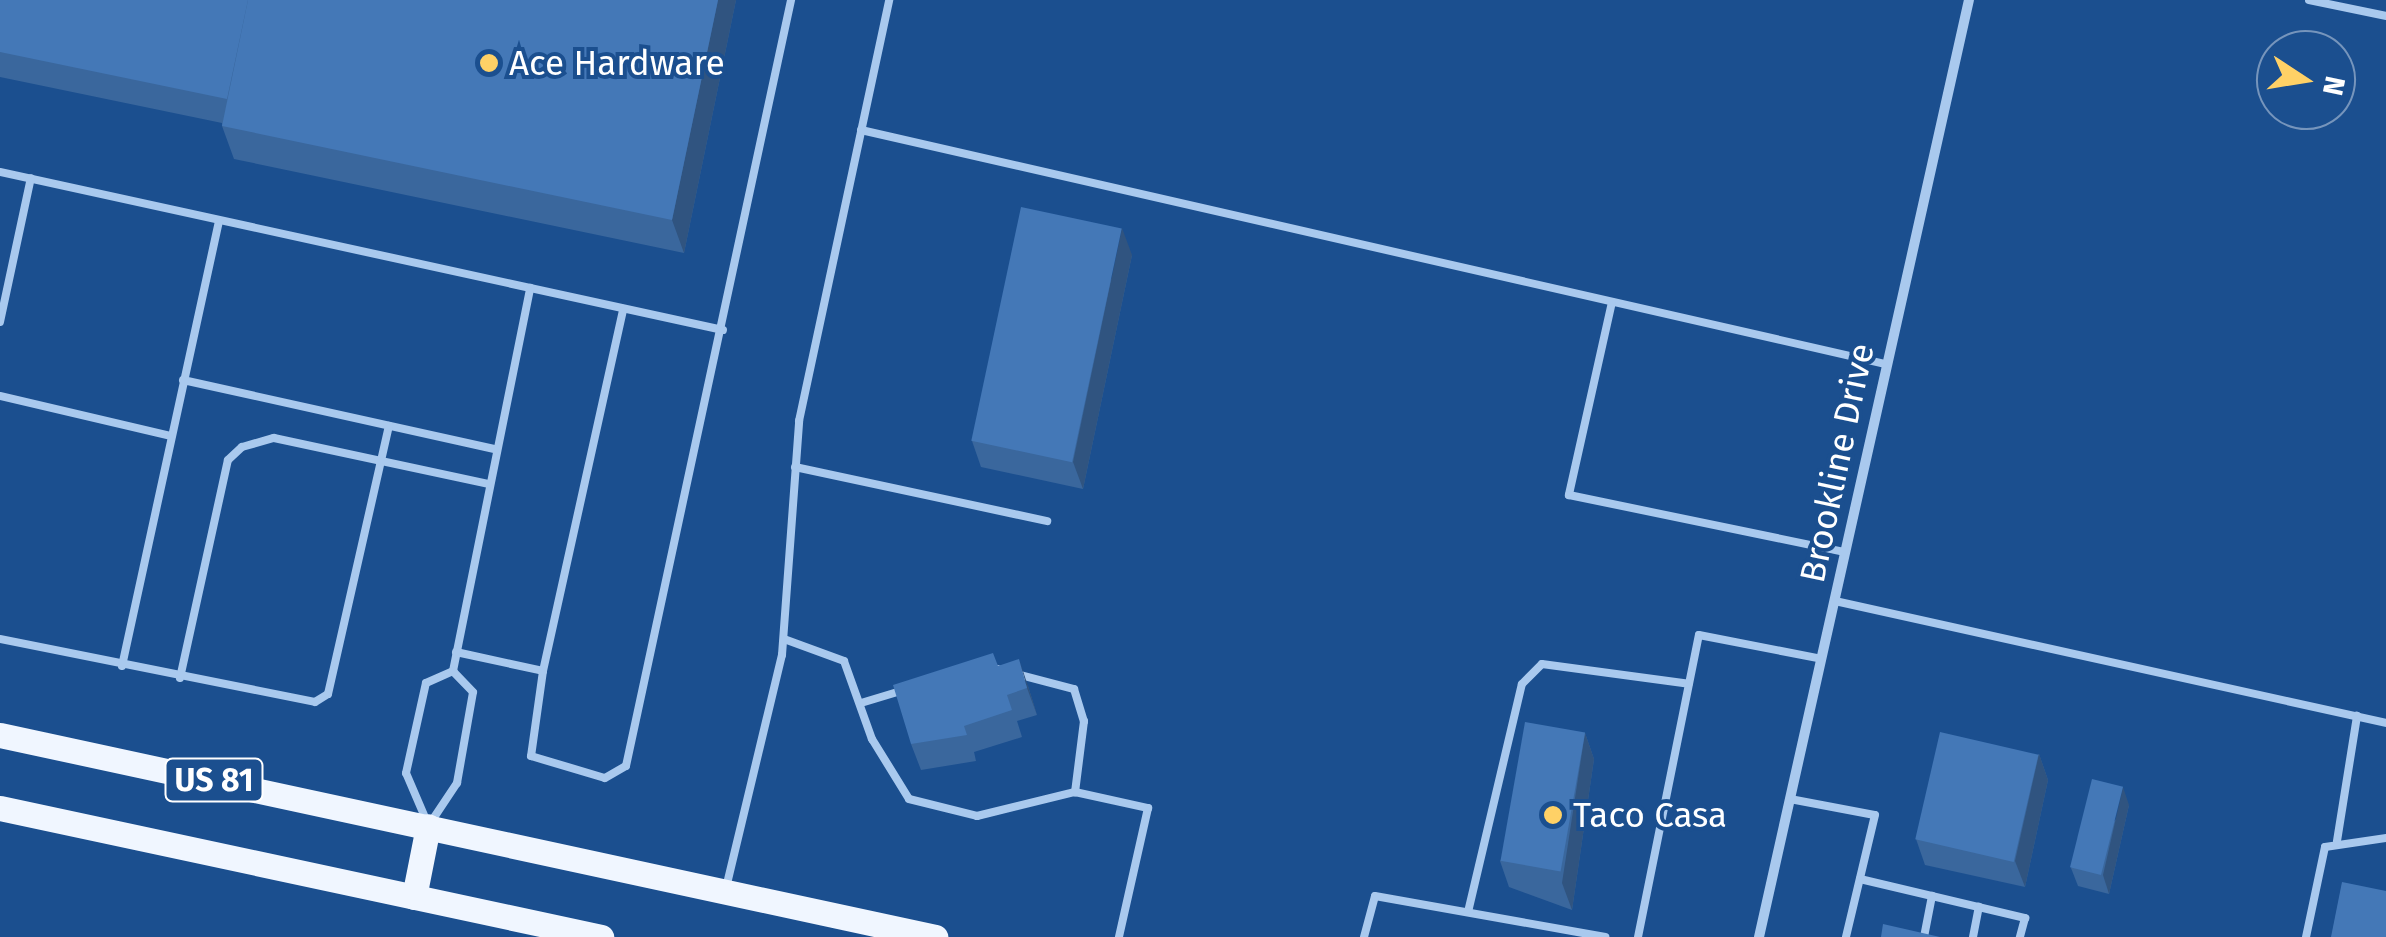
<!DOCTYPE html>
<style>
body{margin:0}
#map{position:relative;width:2386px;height:937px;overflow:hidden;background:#1b4f8f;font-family:"Fira Sans",sans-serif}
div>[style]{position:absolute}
.lane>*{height:8px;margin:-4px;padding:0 4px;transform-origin:4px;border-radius:4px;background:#a9c9ee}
.street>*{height:10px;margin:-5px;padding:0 5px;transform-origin:5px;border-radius:5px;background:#a9c9ee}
.primary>*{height:25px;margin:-12.5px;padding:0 12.5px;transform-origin:12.5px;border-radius:12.5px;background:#f0f6ff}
.wall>*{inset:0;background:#3a679d}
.shaded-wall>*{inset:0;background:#305480}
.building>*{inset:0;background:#4478b7;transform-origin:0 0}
.dots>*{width:28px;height:28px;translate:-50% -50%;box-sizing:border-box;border:5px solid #1b4f8f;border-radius:50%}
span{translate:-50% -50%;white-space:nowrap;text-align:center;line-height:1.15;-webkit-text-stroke:8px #1b4f8f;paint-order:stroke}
.shield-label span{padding:2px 8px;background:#1b4f8f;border:2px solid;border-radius:8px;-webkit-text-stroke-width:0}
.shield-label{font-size:32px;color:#fff;font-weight:700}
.poi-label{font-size:35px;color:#fff}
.left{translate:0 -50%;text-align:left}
.street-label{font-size:35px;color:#fff}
.north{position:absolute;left:2256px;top:30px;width:100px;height:100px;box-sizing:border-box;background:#1b4f8f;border:2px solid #7695bc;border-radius:50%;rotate:102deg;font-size:28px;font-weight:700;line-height:40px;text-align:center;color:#fff}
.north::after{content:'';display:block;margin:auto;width:35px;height:45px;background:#ffd166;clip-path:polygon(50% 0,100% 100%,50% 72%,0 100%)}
</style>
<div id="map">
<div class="lane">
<i style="left:2309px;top:0;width:79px;rotate:11.7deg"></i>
<i style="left:861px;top:130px;width:1050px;rotate:12.87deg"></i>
<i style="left:0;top:172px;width:740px;rotate:12.33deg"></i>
<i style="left:1612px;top:302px;width:198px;rotate:102.6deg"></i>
<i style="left:1569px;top:495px;width:282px;rotate:11.7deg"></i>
<i style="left:0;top:322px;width:147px;rotate:-77.9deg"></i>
<i style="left:183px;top:380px;width:320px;rotate:12.5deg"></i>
<i style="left:0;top:396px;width:175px;rotate:13.2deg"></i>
<i style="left:795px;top:467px;width:258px;rotate:12.1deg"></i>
<i style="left:1835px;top:601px;width:564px;rotate:12.48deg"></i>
<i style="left:0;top:639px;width:321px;rotate:11.3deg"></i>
<i style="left:315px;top:702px;width:15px;rotate:-32deg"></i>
<i style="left:328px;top:694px;width:275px;rotate:-77.2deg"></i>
<i style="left:784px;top:639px;width:64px;rotate:20.1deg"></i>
<i style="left:844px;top:661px;width:83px;rotate:70.3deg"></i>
<i style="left:872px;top:739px;width:70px;rotate:58.3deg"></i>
<i style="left:909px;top:799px;width:70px;rotate:14deg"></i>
<i style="left:977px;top:816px;width:101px;rotate:-13.8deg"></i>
<i style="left:1075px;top:792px;width:75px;rotate:12.4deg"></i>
<i style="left:1148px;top:808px;width:132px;rotate:102.7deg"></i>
<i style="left:456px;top:652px;width:89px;rotate:12.3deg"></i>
<i style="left:543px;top:671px;width:86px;rotate:98deg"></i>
<i style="left:531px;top:756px;width:77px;rotate:16.6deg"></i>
<i style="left:605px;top:778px;width:24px;rotate:-30deg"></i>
<i style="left:626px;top:766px;width:784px;rotate:-77.84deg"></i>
<i style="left:122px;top:666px;width:456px;rotate:-77.7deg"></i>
<i style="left:990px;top:667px;width:87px;rotate:14.7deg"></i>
<i style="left:1074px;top:689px;width:34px;rotate:73deg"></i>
<i style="left:1084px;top:721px;width:72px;rotate:97.2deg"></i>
<i style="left:453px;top:671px;width:391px;rotate:-78.6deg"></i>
<i style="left:543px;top:671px;width:371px;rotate:-77.5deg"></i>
<i style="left:180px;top:678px;width:223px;rotate:-77.6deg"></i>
<i style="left:228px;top:460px;width:19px;rotate:-43deg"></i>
<i style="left:242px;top:447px;width:33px;rotate:-16deg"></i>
<i style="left:274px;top:438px;width:219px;rotate:12.1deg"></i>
<i style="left:861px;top:703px;width:45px;rotate:-16.8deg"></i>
<i style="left:1790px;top:799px;width:86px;rotate:10.7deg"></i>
<i style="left:1875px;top:815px;width:125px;rotate:103.4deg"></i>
<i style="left:427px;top:822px;width:53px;rotate:-113.2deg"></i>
<i style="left:406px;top:773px;width:92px;rotate:-77.5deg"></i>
<i style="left:426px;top:683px;width:30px;rotate:-24deg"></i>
<i style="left:431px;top:822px;width:47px;rotate:-56.3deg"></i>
<i style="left:457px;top:783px;width:92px;rotate:-80deg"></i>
<i style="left:473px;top:692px;width:29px;rotate:-134deg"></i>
<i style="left:2337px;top:841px;width:127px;rotate:-80.9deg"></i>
<i style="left:1860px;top:879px;width:170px;rotate:13.3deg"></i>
<i style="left:2025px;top:918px;width:20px;rotate:105deg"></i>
<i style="left:726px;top:888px;width:240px;rotate:-76.5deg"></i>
<i style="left:782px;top:655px;width:235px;rotate:-85.8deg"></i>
<i style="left:799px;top:421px;width:431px;rotate:-77.9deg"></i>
<i style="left:1468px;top:912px;width:234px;rotate:-76.7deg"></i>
<i style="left:1522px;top:684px;width:28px;rotate:-45deg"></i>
<i style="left:1542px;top:664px;width:148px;rotate:7.7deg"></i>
<i style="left:1364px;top:937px;width:42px;rotate:-75deg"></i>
<i style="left:1375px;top:896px;width:234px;rotate:10.1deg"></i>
<i style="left:1638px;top:937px;width:308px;rotate:-78.6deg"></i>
<i style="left:1699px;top:635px;width:125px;rotate:11deg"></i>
<i style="left:1924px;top:937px;width:42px;rotate:-79deg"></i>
<i style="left:1973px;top:937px;width:31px;rotate:-79deg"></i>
<i style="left:2306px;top:937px;width:92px;rotate:-78.1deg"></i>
<i style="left:2325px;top:847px;width:62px;rotate:-8.4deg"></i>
</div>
<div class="street">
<i style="left:1759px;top:937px;width:960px;rotate:-77.37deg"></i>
</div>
<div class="primary">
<i style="left:0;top:735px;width:957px;rotate:12.19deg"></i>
<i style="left:0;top:808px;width:615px;rotate:12.11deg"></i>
<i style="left:414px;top:897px;width:72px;rotate:-78.8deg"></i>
</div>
<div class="wall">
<i style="clip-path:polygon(0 0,736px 0,684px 253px,234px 159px,222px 126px,222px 123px,0 77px)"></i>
<i style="clip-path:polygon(1132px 255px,1083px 489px,981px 467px,972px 441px)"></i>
<i style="clip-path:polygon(998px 666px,1028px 686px,1037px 715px,1017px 721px,1022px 737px,974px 752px,976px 761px,921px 770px,911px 744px)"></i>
<i style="clip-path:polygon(1585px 733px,1594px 759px,1572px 910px,1509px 887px,1500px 861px)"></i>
<i style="clip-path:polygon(2039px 754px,2048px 780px,2025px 887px,1925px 865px,1916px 839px)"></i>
<i style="clip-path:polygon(2129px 805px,2109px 894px,2078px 886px,2071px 868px)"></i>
</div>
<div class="shaded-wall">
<i style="clip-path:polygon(718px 0,736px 0,684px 253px,672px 220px)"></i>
<i style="clip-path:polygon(1122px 228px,1132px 255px,1083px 489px,1073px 462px)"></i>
<i style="clip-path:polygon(1019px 659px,1028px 686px,1037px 715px,1027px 688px)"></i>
<i style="clip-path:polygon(1585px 733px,1594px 759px,1572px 910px,1562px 883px)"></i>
<i style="clip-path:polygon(2039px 754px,2048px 780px,2025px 887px,2015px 861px)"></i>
<i style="clip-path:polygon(2123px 787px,2129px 805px,2109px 894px,2103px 875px)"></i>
</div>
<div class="building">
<i style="clip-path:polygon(0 0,248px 0,227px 99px,0 52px)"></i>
<i style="clip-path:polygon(248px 0,718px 0,672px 220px,222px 126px)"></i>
<i style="left:1021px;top:207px;width:103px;height:239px;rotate:12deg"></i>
<i style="clip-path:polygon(993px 653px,998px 666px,1019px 659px,1027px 688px,1007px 695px,1012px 710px,964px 726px,967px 735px,911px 744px,893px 685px)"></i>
<i style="left:1525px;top:722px;width:61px;height:141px;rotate:10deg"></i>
<i style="left:1940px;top:732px;width:101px;height:110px;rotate:13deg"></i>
<i style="left:2092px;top:779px;width:32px;height:91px;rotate:14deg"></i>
<i style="clip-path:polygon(2342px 882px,2386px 891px,2386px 937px,2331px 937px)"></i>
<i style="clip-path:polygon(1883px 924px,1940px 937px,1881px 937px)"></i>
</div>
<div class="dots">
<i style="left:489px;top:63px;background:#ffd166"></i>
<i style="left:1553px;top:815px;background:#ffd166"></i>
</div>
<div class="shield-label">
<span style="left:214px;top:780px">US 81</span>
</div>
<div class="poi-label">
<span class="left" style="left:509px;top:63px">Ace Hardware</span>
<span class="left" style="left:1573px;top:815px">Taco Casa</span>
</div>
<div class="street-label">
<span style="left:1837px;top:463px;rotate:-78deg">Brookline Drive</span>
</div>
<div class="north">N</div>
</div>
